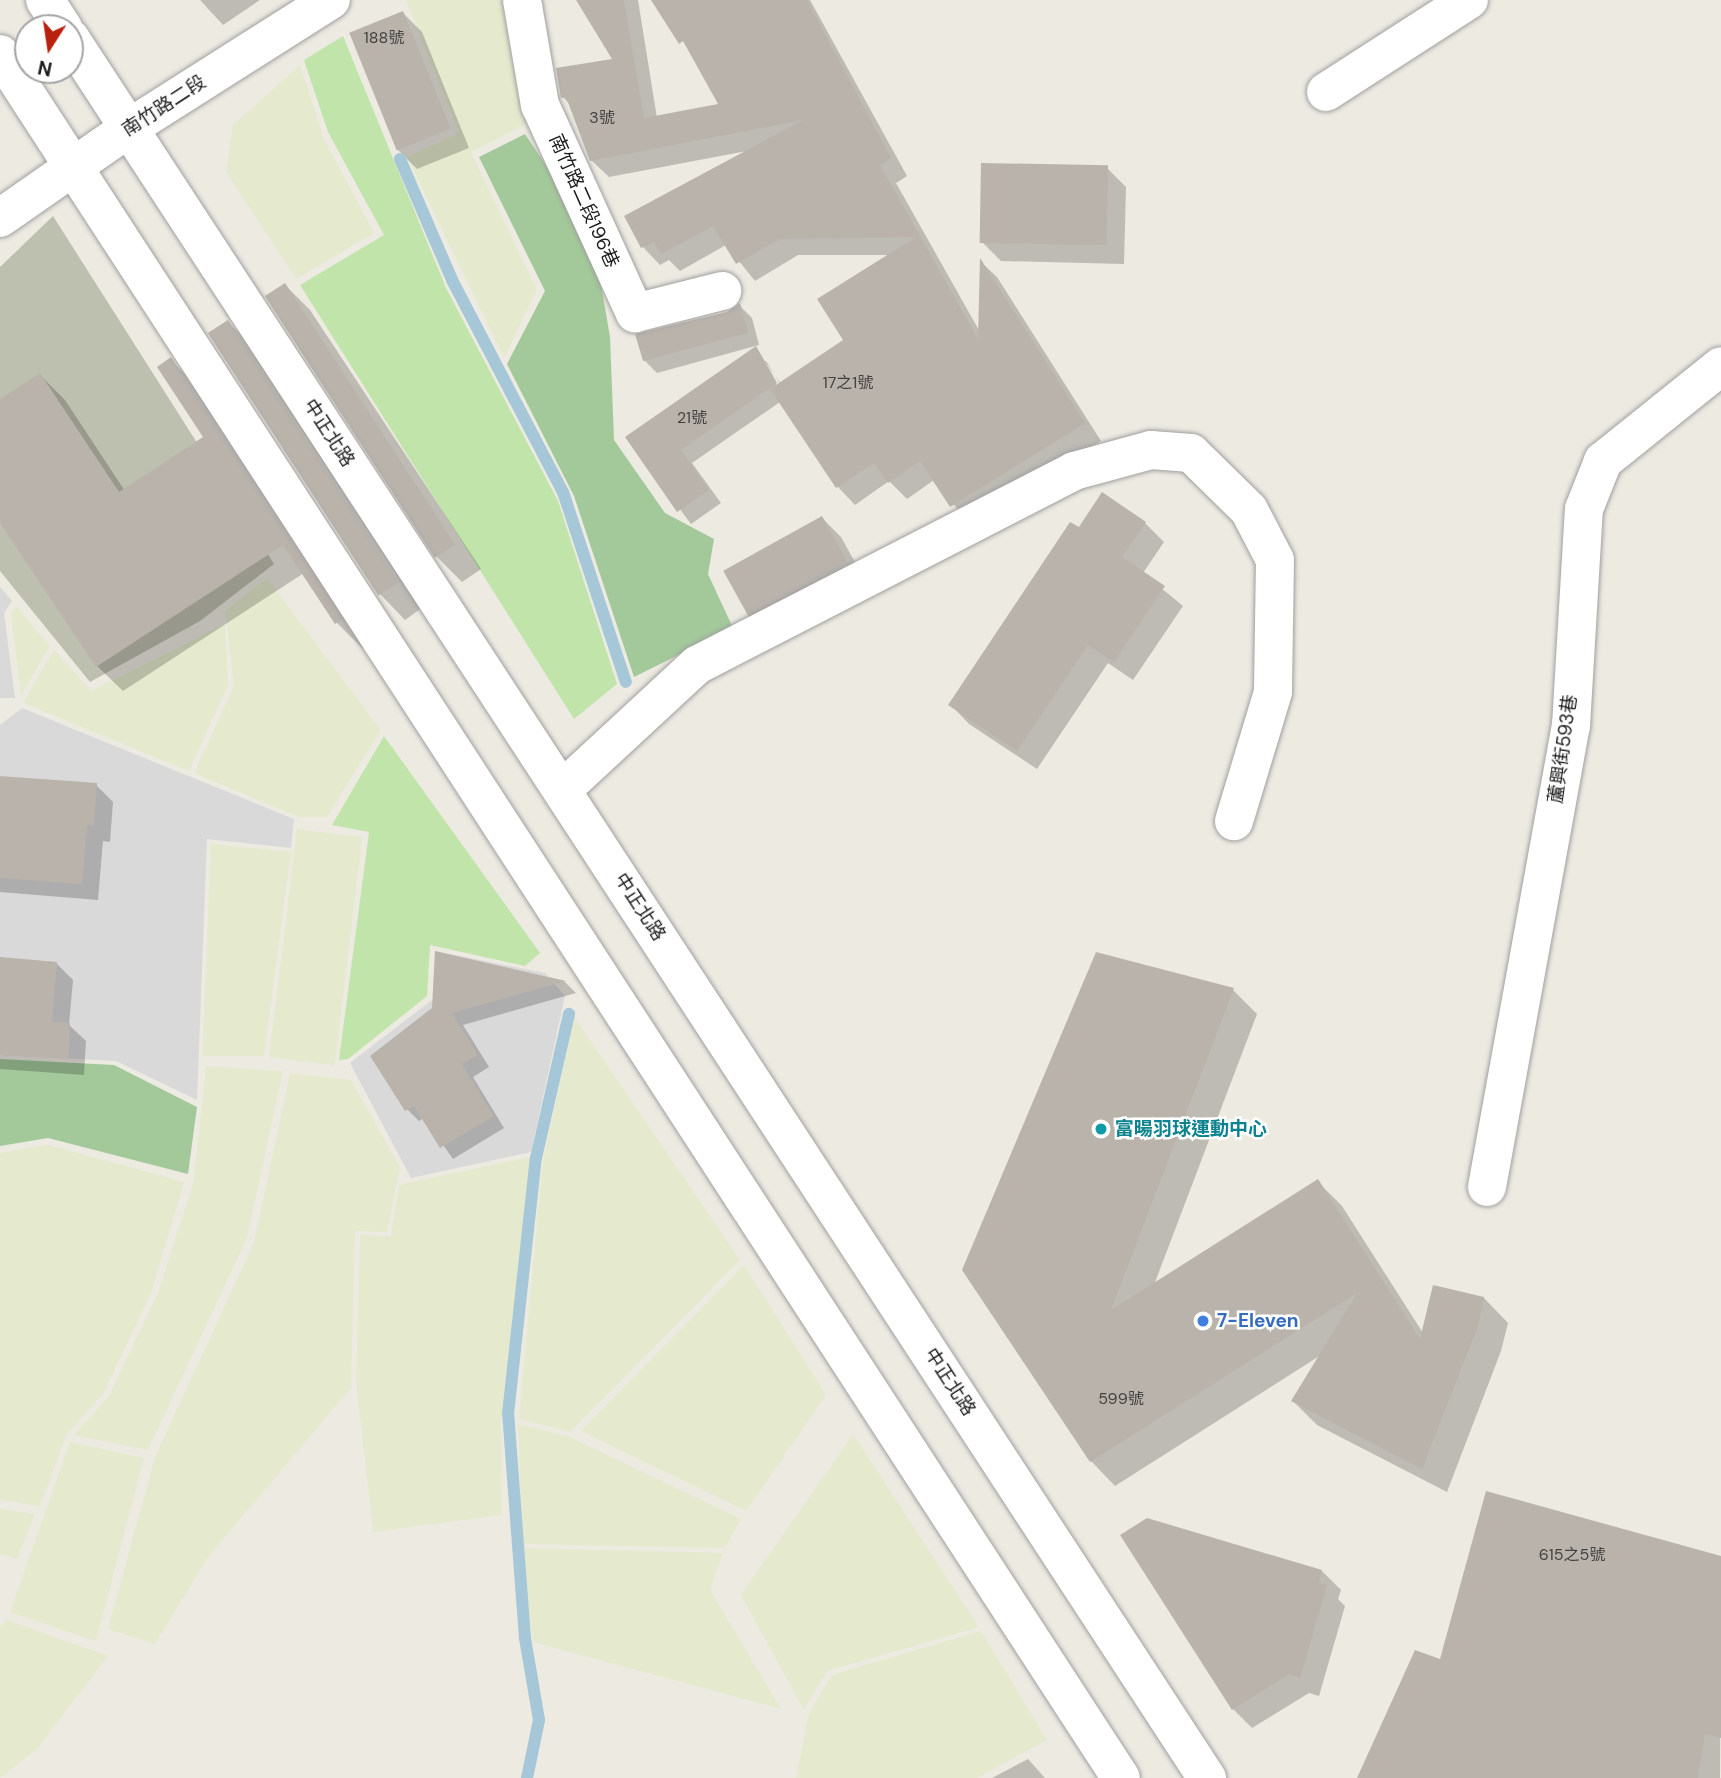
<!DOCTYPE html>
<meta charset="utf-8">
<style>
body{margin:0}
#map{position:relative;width:1721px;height:1778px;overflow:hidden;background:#edeae2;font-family:"DM Sans","Noto Sans TC",sans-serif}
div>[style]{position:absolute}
.residential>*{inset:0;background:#dad9d9}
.construction>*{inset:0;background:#bec0af}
.farmland>*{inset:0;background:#e5eace;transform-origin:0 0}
.grass>*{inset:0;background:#c1e4ab}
.forest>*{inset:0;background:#a3c99a}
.shadow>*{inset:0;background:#0003}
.stream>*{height:12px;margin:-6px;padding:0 6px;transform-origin:6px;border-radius:6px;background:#a5c7d7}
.building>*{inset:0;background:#b9b3ac;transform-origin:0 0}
.roads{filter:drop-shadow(0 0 2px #a0a0a0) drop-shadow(0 0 2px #a0a0a0)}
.minor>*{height:38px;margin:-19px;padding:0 19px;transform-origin:19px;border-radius:19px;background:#fff}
.dots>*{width:19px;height:19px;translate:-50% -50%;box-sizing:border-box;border:4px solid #fff;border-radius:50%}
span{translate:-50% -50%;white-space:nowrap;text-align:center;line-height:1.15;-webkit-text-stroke:5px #fff;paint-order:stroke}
.number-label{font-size:16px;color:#434240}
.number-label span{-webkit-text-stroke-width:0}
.street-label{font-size:19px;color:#1c1c1c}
.culture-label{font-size:19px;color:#0d838f;font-weight:700}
.left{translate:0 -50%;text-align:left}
.shop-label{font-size:19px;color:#366cbe;font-weight:700}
.north{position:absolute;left:14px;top:14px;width:70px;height:70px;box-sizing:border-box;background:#fff;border:2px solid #a4a4a4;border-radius:50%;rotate:192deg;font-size:19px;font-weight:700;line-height:28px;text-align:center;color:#1c1c1c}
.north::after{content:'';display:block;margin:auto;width:24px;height:32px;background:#b9210f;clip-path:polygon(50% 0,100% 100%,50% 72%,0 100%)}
</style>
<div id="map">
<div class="residential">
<i style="clip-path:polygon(0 587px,12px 601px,4px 613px,15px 698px,0 698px)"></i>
<i style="clip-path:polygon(22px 708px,294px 819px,291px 848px,207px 839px,197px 1100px,116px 1061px,0 1055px,0 725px)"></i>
<i style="clip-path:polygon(435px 951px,545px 973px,565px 996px,531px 1152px,411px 1178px,350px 1063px,433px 999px)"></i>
</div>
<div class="construction">
<i style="clip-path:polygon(53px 216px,274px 564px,200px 621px,90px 682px,0 571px,0 267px)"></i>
</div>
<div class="farmland">
<i style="clip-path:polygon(406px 0,508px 0,528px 123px,471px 152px,537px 290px,504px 358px,407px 157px,459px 133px)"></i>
<i style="clip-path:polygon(300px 65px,324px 139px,374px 233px,296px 279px,226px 172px,233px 125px)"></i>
<i style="clip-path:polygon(267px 578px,381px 730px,327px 817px,299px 817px,194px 773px,234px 686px,225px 611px)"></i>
<i style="clip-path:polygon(16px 606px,50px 646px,21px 695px,11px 614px)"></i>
<i style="clip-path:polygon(225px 624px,228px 685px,189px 771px,23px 703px,54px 650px,91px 691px)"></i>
<i style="left:297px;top:829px;width:66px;height:230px;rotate:7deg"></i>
<i style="clip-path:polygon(211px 844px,291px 852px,264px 1056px,202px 1056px)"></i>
<i style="clip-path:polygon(574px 1017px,740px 1260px,570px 1432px,519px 1419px,542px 1167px)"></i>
<i style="clip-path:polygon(206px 1066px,283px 1071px,247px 1238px,148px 1450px,74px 1435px,109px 1396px,158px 1293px,193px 1183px)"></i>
<i style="clip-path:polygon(290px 1073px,351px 1080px,400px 1167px,387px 1232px,355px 1231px,351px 1388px,208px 1557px,155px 1644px,108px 1629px,155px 1457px,254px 1243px)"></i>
<i style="clip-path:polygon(48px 1145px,184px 1182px,152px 1291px,104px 1392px,66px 1436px,40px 1506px,0 1500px,0 1153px)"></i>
<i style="clip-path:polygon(530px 1157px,501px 1423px,502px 1515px,373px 1532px,356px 1381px,360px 1235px,391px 1236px,399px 1185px)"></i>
<i style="clip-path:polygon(744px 1265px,826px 1395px,746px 1511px,581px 1431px)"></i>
<i style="clip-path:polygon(518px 1424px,570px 1437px,741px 1519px,725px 1548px,522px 1544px)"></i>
<i style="clip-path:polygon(853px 1434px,979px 1627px,827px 1671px,804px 1710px,741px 1595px)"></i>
<i style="clip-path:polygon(70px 1442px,144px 1458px,96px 1641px,10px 1612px)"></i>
<i style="clip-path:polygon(0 1509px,35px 1514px,17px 1559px,0 1554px)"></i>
<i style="clip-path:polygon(521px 1548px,723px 1553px,710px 1590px,781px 1709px,533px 1642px)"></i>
<i style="clip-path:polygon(7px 1620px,108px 1656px,37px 1749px,0 1778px,0 1627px)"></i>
<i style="clip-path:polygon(981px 1631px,1047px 1740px,977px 1778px,796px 1778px,809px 1713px,832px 1675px)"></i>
</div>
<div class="grass">
<i style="clip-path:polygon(343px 36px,446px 288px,558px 501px,617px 684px,574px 719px,300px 285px,384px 235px,328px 132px,304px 60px)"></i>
<i style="clip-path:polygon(384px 736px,540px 953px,525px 966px,430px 945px,427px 996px,348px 1059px,339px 1060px,369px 832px,332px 825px)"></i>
</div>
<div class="forest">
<i style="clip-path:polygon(525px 134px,559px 185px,601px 284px,610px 337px,614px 440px,665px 513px,714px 539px,708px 574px,733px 628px,634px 677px,574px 496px,507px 364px,545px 291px,479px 157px)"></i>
<i style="clip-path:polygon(0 1059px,114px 1065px,197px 1107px,188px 1174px,48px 1138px,0 1146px)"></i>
</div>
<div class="shadow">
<i style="clip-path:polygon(200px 0,260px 0,223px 25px)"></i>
<i style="clip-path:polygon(evenodd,578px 0,638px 0,657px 118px,720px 105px,694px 56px,653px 0,810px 0,907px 176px,896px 183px,980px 332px,981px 262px,997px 277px,1101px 441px,969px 523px,934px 480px,907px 499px,889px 481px,855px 505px,838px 487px,780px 402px,692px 463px,721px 503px,691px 524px,627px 438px,755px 348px,781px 384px,845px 341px,892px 255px,798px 255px,755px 281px,726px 245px,680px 271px,669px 260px,660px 265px,643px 247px,747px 151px,609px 177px,591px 160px,571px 106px,563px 97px,615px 60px,578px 0,762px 361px,766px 361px,783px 389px,780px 391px,762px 361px)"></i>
<i style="clip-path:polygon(403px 13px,422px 32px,469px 148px,417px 169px,398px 150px)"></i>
<i style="clip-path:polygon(1107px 168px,1126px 187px,1124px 264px,1001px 261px,982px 242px)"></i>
<i style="clip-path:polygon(285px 285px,310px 310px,481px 569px,462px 582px,437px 557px)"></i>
<i style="clip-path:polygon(739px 305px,752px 318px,759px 345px,657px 373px,644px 360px)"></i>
<i style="clip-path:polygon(228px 322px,253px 347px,423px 607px,405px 620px,380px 594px,210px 334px)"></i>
<i style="clip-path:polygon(171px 360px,196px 385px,366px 645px,362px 648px,337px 623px,304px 573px,123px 691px,97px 666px,0 520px,0 401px,40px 375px,65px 400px,125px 491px,206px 438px)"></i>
<i style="clip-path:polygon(822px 518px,841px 537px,866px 582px,767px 633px,748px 614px)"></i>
<i style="clip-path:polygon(1145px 523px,1164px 542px,1143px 573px,1183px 606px,1133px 680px,1108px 663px,1037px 769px,969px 724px,950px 704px,1079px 530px)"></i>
<i style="clip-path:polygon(0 778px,96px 785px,113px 802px,110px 842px,103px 841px,98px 900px,0 892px)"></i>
<i style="clip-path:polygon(437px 953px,565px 982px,576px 993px,463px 1025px,489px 1067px,473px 1077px,504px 1128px,453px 1159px,424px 1118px,419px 1121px,407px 1109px,434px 1009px)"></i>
<i style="clip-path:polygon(0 958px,56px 963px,73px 980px,69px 1025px,86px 1041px,84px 1075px,0 1069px)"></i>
<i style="clip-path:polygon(1233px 990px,1257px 1014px,1154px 1285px,1317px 1181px,1342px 1206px,1423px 1333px,1484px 1298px,1508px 1323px,1501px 1351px,1447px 1492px,1317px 1425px,1293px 1401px,1321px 1355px,1115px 1486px,1091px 1461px,964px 1269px)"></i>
<i style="clip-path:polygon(1721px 1558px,1720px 1778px,1359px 1778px,1441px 1662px)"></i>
<i style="clip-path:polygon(1322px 1571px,1341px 1590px,1338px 1599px,1345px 1606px,1319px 1696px,1309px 1693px,1252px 1728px,1233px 1709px)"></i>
<i style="clip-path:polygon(1028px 1759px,1045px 1778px,992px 1778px)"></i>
</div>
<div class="stream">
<i style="left:400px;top:159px;width:132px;rotate:66.7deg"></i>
<i style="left:452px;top:280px;width:239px;rotate:62.4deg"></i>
<i style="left:563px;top:492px;width:200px;rotate:71.7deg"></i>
<i style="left:527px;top:1778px;width:59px;rotate:-78.3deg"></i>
<i style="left:539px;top:1720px;width:83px;rotate:-99.7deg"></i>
<i style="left:525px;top:1638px;width:225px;rotate:-94.3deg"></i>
<i style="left:508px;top:1414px;width:258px;rotate:-83.8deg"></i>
<i style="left:536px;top:1158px;width:148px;rotate:-77.1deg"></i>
</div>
<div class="building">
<i style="clip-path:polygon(576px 0,624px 0,644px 118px,718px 104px,683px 41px,679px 44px,651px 0,807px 0,891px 158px,880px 165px,978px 339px,980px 258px,1085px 423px,950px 507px,920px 461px,888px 483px,874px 463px,836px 488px,770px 389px,843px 340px,817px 299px,916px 237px,780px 239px,736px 264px,713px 226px,661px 254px,654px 242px,641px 248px,624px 216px,803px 120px,590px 161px,566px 97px,561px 98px,556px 68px,612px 59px)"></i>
<i style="left:403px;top:11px;width:127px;height:58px;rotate:68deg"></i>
<i style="left:981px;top:163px;width:127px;height:80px;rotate:1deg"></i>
<i style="left:285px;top:283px;width:312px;height:24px;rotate:57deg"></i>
<i style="clip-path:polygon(740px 303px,748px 333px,643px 361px,635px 334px,727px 312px)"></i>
<i style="left:228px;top:320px;width:313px;height:24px;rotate:57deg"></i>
<i style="clip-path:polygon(756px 346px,777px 383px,681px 450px,709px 490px,677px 512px,625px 437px)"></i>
<i style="clip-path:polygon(171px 357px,342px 619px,335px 624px,283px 545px,96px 667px,0 523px,0 399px,40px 373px,119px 492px,203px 437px,157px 367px)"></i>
<i style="clip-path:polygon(1102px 492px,1146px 522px,1122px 557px,1165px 586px,1114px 662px,1088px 645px,1017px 751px,948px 705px,1070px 522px,1079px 527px)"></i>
<i style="left:822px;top:516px;width:54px;height:113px;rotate:61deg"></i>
<i style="clip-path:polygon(0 776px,97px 783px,94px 826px,87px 825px,82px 884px,0 878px)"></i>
<i style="clip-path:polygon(435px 951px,566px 981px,452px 1013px,478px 1055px,462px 1064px,494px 1116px,440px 1148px,414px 1106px,405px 1111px,370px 1056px,432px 1008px)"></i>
<i style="clip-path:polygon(1096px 952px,1234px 988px,1111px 1310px,1318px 1179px,1420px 1339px,1433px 1285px,1484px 1297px,1478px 1326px,1422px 1469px,1291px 1401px,1357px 1293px,1090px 1462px,962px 1270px)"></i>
<i style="clip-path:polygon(0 957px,57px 962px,52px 1022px,70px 1023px,68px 1059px,0 1055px)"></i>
<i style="clip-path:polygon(1486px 1491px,1721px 1556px,1721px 1738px,1705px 1734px,1698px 1778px,1357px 1778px,1415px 1650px,1440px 1659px)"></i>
<i style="clip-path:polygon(1147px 1518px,1322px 1570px,1319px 1583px,1327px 1585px,1300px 1678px,1289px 1674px,1232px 1710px,1120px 1535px)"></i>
</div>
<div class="roads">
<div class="minor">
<i style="left:45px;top:0;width:33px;rotate:57deg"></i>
<i style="left:522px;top:0;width:107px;rotate:80.3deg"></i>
<i style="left:540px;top:105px;width:229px;rotate:65.5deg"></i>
<i style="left:635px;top:313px;width:90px;rotate:-14.2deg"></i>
<i style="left:70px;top:38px;width:2079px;rotate:56.84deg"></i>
<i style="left:0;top:54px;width:2056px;rotate:56.97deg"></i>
<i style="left:1326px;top:92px;width:170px;rotate:-32.8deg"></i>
<i style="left:0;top:218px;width:157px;rotate:-34.9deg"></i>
<i style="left:129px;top:128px;width:239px;rotate:-32.4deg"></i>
<i style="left:563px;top:789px;width:183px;rotate:-42.8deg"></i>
<i style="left:697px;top:665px;width:424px;rotate:-27.2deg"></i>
<i style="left:1074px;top:471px;width:80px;rotate:-15.3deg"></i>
<i style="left:1151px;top:450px;width:40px;rotate:4.3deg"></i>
<i style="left:1191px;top:453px;width:81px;rotate:44.5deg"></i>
<i style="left:1249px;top:510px;width:56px;rotate:62.5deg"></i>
<i style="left:1275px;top:560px;width:132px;rotate:90.9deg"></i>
<i style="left:1273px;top:692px;width:135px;rotate:106.8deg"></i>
<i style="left:1487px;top:1187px;width:469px;rotate:-79.7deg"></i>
<i style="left:1571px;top:726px;width:217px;rotate:-86.6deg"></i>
<i style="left:1584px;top:509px;width:52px;rotate:-68.4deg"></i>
<i style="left:1603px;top:461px;width:151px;rotate:-38.8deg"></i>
</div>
</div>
<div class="dots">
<i style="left:1101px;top:1129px;background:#0f9aa8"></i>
<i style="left:1203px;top:1321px;background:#3f7fe0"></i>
</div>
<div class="number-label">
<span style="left:384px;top:38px">188號</span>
<span style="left:602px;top:118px">3號</span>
<span style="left:848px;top:383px">17之1號</span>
<span style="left:692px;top:418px">21號</span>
<span style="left:1121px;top:1399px">599號</span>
<span style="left:1572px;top:1555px">615之5號</span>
</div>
<div class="street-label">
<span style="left:164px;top:106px;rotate:-33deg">南竹路二段</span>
<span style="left:584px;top:201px;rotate:66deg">南竹路二段196巷</span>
<span style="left:329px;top:433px;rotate:57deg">中正北路</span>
<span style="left:1563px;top:749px;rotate:-82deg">蘆興街593巷</span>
<span style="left:640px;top:907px;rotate:57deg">中正北路</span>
<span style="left:950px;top:1382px;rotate:57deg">中正北路</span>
</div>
<div class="culture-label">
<span class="left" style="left:1115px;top:1129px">富暘羽球運動中心</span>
</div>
<div class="shop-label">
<span class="left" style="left:1217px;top:1321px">7-Eleven</span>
</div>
<div class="north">N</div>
</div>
